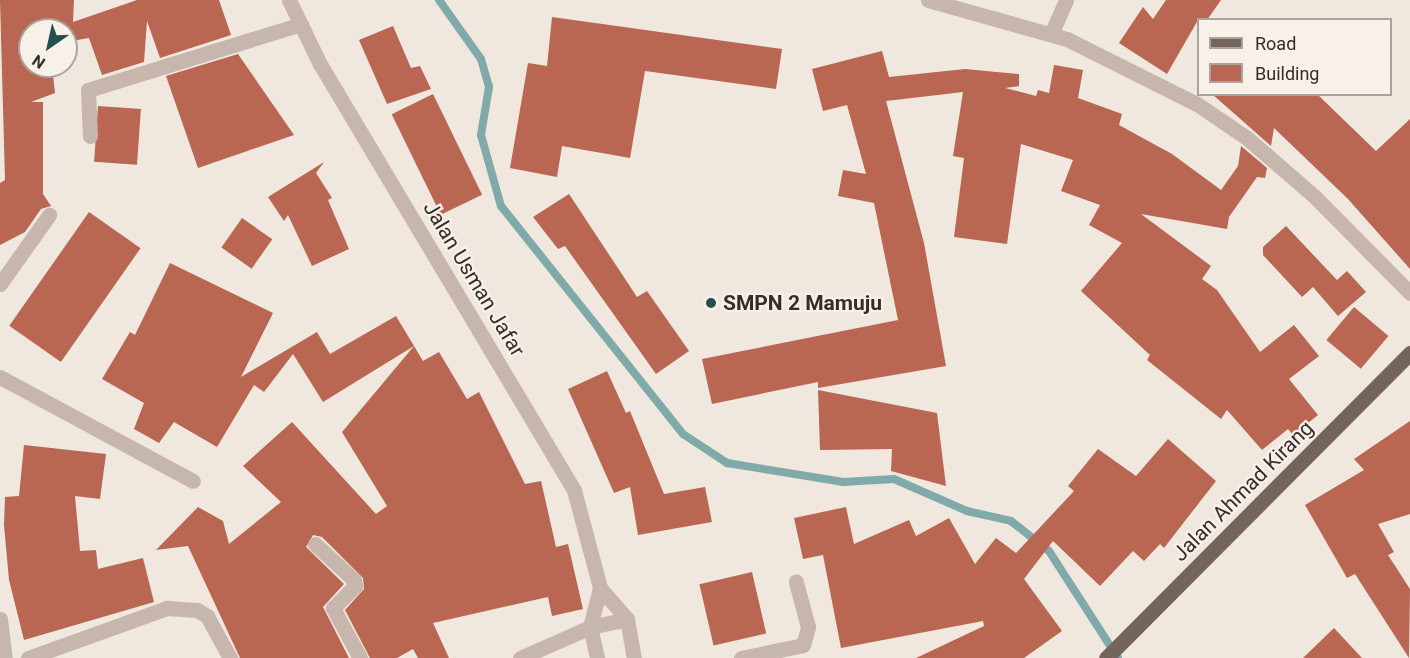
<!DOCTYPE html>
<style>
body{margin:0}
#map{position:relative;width:1410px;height:658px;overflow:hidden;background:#f0e7de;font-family:Roboto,sans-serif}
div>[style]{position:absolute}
.stream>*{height:8px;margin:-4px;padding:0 4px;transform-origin:4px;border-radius:4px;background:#80aaaa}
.building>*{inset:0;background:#b96752;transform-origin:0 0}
.minor>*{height:15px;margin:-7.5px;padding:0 7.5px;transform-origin:7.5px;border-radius:7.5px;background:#c7b6ab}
.major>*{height:15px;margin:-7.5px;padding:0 7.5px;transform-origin:7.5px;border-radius:7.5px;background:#75645c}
.dots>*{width:16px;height:16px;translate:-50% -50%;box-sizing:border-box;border:3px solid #f8f1ea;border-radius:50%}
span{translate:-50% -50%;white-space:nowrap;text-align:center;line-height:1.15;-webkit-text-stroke:4.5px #f8f1ea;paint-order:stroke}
.street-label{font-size:21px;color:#352d29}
.poi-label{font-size:21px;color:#352d29;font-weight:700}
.left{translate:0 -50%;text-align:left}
.legend{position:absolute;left:1197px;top:18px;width:195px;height:78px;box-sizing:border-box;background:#f8f1ea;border:2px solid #aaa39d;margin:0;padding:8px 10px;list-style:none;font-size:18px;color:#352d29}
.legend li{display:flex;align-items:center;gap:12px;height:30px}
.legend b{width:30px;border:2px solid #aaa39d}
.north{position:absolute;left:18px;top:18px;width:60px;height:60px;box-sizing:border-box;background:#f8f1ea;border:2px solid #aaa39d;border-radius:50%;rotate:214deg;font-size:16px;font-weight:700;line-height:24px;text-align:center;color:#352d29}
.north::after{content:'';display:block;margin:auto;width:21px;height:27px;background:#235152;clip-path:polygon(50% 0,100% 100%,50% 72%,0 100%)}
</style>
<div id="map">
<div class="stream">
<i style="left:439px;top:0;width:72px;rotate:54.6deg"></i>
<i style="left:481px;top:59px;width:29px;rotate:74deg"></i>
<i style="left:489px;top:87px;width:49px;rotate:99.5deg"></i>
<i style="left:481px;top:135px;width:74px;rotate:74.3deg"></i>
<i style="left:501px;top:206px;width:292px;rotate:51.4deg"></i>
<i style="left:683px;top:434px;width:53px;rotate:33.4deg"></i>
<i style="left:727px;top:463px;width:118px;rotate:9.3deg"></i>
<i style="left:843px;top:482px;width:51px;rotate:-3.4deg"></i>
<i style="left:894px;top:479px;width:80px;rotate:23.7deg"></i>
<i style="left:967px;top:511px;width:45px;rotate:12.8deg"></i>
<i style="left:1011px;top:521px;width:48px;rotate:38.3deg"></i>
<i style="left:1049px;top:551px;width:127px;rotate:57.2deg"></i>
</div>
<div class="building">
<i style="clip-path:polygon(0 0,74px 0,73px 22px,137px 0,219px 0,231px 35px,160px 58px,147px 21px,144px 62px,102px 75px,89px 38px,66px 42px,66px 30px,30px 30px,30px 66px,52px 66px,55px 93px,31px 102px,43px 102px,43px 194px,51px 206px,41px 209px,25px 232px,0 245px,0 183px,5px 180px)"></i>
<i style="clip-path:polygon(1166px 0,1221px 0,1207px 20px,1198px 20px,1167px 74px,1119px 43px,1143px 7px,1153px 19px)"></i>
<i style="clip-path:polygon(552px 17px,782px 49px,776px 89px,645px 71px,630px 158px,562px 146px,557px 177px,510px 168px,528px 63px,547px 66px)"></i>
<i style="clip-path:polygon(393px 26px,411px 68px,420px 66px,431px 89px,387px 104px,359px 40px)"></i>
<i style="clip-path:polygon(882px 51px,889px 77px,965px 69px,1019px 74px,1019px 86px,1005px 88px,1036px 96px,1038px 90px,1049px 93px,1054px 65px,1083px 70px,1078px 98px,1122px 114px,1119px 125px,1172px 154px,1221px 190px,1238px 166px,1241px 146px,1267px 168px,1265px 178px,1257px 177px,1229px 217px,1227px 229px,1141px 214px,1211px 266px,1202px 279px,1217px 290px,1260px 352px,1294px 325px,1319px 356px,1289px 379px,1318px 415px,1293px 435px,1288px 429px,1262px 450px,1227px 410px,1221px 419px,1147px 360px,1150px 355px,1081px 291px,1122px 243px,1089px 225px,1100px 205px,1061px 191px,1073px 160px,1021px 144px,1007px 244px,954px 237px,964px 158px,953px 156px,963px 92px,886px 101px,924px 243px,946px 366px,818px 388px,818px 382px,712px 404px,702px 359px,898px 320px,874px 203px,838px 196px,843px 170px,866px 174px,847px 105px,823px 111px,812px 69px)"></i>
<i style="clip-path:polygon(238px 54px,294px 135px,198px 168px,166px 76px)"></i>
<i style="left:433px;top:94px;width:112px;height:46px;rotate:64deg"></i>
<i style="clip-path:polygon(1212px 94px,1317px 94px,1376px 151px,1410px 119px,1410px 269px,1348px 199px,1274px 128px,1271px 146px)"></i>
<i style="left:98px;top:106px;width:43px;height:56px;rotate:4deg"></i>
<i style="clip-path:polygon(324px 162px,316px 173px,332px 198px,328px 200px,349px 249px,312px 266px,288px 215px,284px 221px,268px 197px)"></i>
<i style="clip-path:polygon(569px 194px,637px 297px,647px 291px,689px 351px,656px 374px,565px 246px,558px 249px,533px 217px)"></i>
<i style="left:89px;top:212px;width:63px;height:139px;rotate:35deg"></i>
<i style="left:242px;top:218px;width:37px;height:36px;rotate:35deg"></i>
<i style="clip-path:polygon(1286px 226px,1337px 280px,1347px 271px,1366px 292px,1338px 316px,1313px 287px,1302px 297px,1263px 255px,1263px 247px)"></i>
<i style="clip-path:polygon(170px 263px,273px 313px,241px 377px,317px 332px,330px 354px,396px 316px,414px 346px,323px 402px,293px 354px,264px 392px,254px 385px,217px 447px,174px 422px,159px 443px,134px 429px,144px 403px,102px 379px,130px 332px,135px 335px)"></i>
<i style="left:1354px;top:307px;width:45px;height:43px;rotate:40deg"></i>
<i style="clip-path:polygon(414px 346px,423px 361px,439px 352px,467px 399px,479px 392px,525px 484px,541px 481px,556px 547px,568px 544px,583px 609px,552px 616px,548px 597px,433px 623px,449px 658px,418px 658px,413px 649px,397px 658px,370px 658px,345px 610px,364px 589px,363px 578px,322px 537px,313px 535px,306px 547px,344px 584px,323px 607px,349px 658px,240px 658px,188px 546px,156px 550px,198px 507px,223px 521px,229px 544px,281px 502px,243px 466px,292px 422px,376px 514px,387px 506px,342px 432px)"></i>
<i style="clip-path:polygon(607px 371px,626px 413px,630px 411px,664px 494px,705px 487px,712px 522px,638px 535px,630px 487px,614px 493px,568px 389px)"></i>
<i style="clip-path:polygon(818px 390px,937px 413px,946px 486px,891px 471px,892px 449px,820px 450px)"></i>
<i style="clip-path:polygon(1410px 421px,1410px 514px,1378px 524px,1394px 552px,1388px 555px,1410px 589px,1409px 658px,1355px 574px,1347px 578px,1305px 505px,1364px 470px,1354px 459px)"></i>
<i style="clip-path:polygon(1168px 439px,1216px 481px,1164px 548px,1160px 544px,1144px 561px,1133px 551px,1100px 586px,1053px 541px,1024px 579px,1062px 631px,1024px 658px,916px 658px,984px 626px,983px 621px,841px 648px,823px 555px,803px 559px,794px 518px,846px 507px,854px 544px,909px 520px,916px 536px,949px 518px,975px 564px,996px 538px,1016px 553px,1074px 491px,1068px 486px,1098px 449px,1136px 476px)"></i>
<i style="clip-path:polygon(24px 445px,106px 454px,100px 499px,75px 496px,80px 551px,96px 550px,98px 569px,143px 558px,154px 602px,24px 640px,9px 580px,4px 525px,5px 497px,19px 496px)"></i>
<i style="left:752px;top:572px;width:63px;height:54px;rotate:77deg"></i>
<i style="clip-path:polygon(1334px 628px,1362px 658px,1303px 658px)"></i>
</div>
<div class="minor">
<i style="left:289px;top:0;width:71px;rotate:64.2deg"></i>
<i style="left:320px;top:64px;width:496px;rotate:59.2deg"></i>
<i style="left:574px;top:490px;width:101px;rotate:75.1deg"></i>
<i style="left:600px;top:588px;width:40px;rotate:104.4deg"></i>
<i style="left:590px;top:627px;width:32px;rotate:77deg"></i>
<i style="left:928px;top:0;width:144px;rotate:15.7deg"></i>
<i style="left:1067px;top:39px;width:145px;rotate:26.6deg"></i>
<i style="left:1197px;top:104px;width:60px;rotate:34.2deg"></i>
<i style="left:1247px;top:138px;width:90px;rotate:40.9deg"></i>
<i style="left:1315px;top:197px;width:135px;rotate:45.3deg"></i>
<i style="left:1051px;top:34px;width:37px;rotate:-66deg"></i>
<i style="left:90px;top:136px;width:46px;rotate:-92.5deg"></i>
<i style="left:88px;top:90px;width:223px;rotate:-17.2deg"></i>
<i style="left:0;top:284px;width:85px;rotate:-54.6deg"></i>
<i style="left:0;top:377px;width:219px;rotate:28.3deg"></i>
<i style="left:315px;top:544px;width:53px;rotate:42.7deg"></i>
<i style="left:354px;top:580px;width:6px;rotate:81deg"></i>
<i style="left:355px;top:586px;width:31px;rotate:135deg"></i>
<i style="left:333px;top:608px;width:57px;rotate:61.6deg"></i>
<i style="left:600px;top:588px;width:41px;rotate:48.9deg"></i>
<i style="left:627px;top:619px;width:40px;rotate:80deg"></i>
<i style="left:0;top:619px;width:39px;rotate:83deg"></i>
<i style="left:28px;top:658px;width:148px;rotate:-19.8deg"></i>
<i style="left:167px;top:608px;width:30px;rotate:4deg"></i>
<i style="left:197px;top:610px;width:12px;rotate:31deg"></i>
<i style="left:207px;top:616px;width:48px;rotate:61.3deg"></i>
<i style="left:520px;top:658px;width:77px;rotate:-23.9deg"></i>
<i style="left:590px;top:627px;width:38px;rotate:-12deg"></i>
<i style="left:741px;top:658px;width:63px;rotate:-11.8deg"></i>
<i style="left:803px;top:645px;width:19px;rotate:-74deg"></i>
<i style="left:808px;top:627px;width:47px;rotate:-104.9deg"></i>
</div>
<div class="major">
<i style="left:1106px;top:658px;width:431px;rotate:-45.1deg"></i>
</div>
<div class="dots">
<i style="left:711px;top:303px;background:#235152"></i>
</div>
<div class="street-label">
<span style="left:474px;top:279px;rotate:59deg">Jalan Usman Jafar</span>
<span style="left:1243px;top:491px;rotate:-45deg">Jalan Ahmad Kirang</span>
</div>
<div class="poi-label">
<span class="left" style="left:723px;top:303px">SMPN 2 Mamuju</span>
</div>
<ul class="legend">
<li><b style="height:8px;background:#75645c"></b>Road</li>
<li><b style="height:16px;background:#b96752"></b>Building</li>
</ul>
<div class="north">N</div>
</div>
